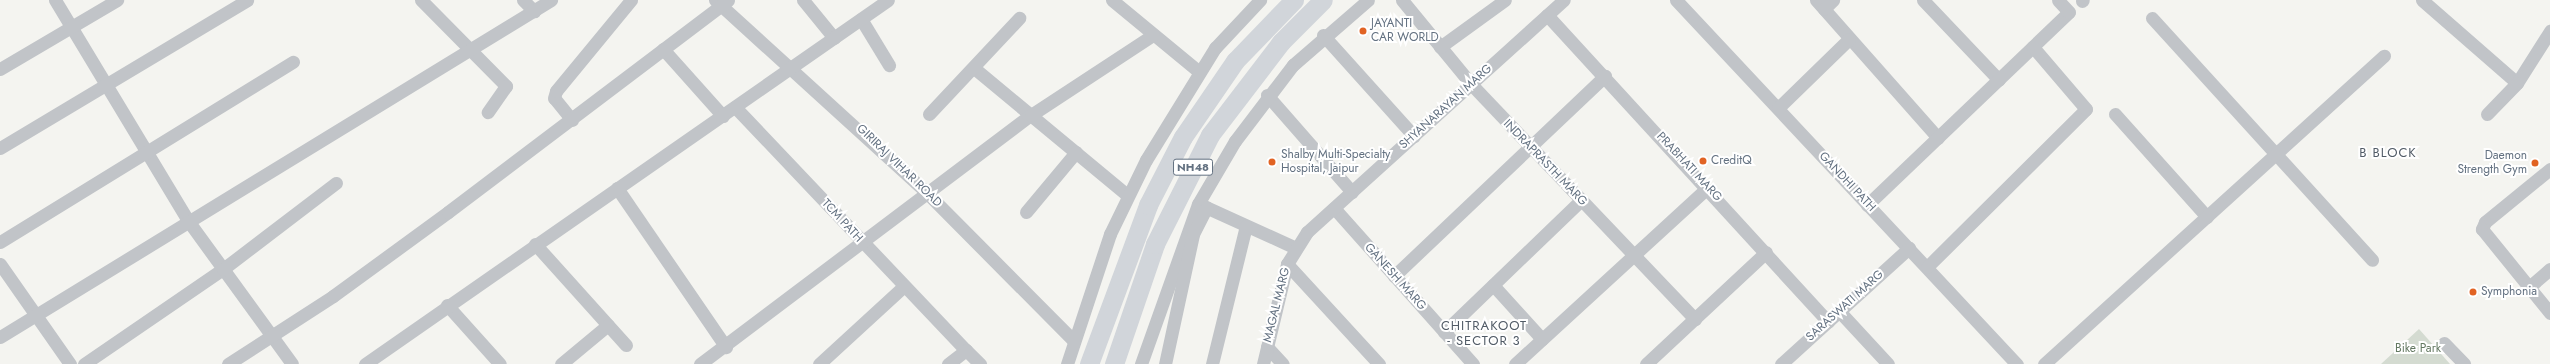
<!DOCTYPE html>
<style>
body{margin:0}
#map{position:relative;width:2550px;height:364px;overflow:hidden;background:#f4f4f0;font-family:Jost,sans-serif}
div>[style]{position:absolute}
.green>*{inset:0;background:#d4dbd1}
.minor>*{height:13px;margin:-6.5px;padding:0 6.5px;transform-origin:6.5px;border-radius:6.5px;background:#c1c4c8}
.highway>*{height:19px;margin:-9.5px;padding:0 9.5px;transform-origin:9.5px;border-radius:9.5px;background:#d1d5da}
.dots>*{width:11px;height:11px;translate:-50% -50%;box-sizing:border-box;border:2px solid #fff;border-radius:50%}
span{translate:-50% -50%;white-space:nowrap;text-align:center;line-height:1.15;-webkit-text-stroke:4px #fff;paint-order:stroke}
.shield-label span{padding:1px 3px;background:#fff;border:1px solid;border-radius:3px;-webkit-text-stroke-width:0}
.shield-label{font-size:11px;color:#637181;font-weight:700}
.poi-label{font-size:12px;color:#637181}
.left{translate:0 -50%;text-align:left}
.right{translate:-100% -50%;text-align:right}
.street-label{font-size:12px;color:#637181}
.park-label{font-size:12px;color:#647962}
.neighbourhood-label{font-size:13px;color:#515b66;letter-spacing:1px}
</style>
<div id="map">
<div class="green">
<i style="clip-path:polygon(2419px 329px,2450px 364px,2381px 364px)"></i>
</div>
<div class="minor">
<i style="left:55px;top:0;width:259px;rotate:58.9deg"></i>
<i style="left:189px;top:222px;width:175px;rotate:54deg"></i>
<i style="left:421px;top:0;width:121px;rotate:45.3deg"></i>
<i style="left:506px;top:86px;width:32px;rotate:125deg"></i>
<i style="left:523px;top:0;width:16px;rotate:45deg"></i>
<i style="left:715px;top:0;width:282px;rotate:42.3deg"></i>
<i style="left:924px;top:190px;width:213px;rotate:45.2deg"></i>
<i style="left:803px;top:0;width:49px;rotate:50.8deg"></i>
<i style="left:1112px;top:0;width:112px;rotate:39.5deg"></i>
<i style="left:1402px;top:0;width:109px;rotate:50.6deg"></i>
<i style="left:1471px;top:84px;width:325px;rotate:46.4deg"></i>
<i style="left:1676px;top:0;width:499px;rotate:46.9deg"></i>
<i style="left:1816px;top:0;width:184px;rotate:48.5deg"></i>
<i style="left:1923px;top:0;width:110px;rotate:46.5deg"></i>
<i style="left:2422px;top:0;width:126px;rotate:41.1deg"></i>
<i style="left:2517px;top:83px;width:62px;rotate:-57.6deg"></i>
<i style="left:2082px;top:1px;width:1px;rotate:-45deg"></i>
<i style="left:1824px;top:9px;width:13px;rotate:-45deg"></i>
<i style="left:1547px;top:15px;width:416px;rotate:47.5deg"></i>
<i style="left:2152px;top:18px;width:327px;rotate:47.7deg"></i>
<i style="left:861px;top:19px;width:54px;rotate:58.7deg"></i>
<i style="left:1323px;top:35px;width:136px;rotate:48deg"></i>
<i style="left:1440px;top:47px;width:80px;rotate:-35.9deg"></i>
<i style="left:663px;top:49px;width:90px;rotate:48.2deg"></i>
<i style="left:974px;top:68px;width:199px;rotate:39.7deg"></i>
<i style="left:0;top:69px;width:136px;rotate:-30.5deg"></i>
<i style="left:1267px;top:95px;width:129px;rotate:48.8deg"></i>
<i style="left:735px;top:107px;width:335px;rotate:46.5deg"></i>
<i style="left:966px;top:350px;width:23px;rotate:142deg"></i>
<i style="left:1778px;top:108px;width:99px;rotate:-44.2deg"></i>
<i style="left:929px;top:114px;width:132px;rotate:-46.8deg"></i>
<i style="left:2115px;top:114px;width:138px;rotate:48.2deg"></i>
<i style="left:2487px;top:114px;width:43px;rotate:-45.9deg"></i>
<i style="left:572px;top:120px;width:28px;rotate:-129deg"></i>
<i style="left:554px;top:98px;width:7px;rotate:-74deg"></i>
<i style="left:556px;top:91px;width:118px;rotate:-50.5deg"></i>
<i style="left:0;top:148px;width:288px;rotate:-30.9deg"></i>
<i style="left:2550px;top:169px;width:84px;rotate:140.8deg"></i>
<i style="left:2485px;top:222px;width:8px;rotate:113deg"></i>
<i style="left:2482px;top:229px;width:108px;rotate:51deg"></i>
<i style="left:617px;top:188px;width:193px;rotate:55.6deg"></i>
<i style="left:1199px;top:204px;width:104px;rotate:24.4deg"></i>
<i style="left:1867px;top:205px;width:279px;rotate:-43.7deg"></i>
<i style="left:2069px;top:12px;width:16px;rotate:-133deg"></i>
<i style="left:1334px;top:208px;width:209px;rotate:48.3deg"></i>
<i style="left:1026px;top:212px;width:78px;rotate:-50.2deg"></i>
<i style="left:0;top:242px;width:344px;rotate:-31.6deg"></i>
<i style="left:535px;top:244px;width:136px;rotate:48deg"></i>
<i style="left:0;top:264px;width:122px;rotate:55deg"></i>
<i style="left:1287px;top:264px;width:136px;rotate:47.4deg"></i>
<i style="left:1927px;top:267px;width:224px;rotate:-44.8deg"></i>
<i style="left:2086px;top:109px;width:82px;rotate:-130.5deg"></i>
<i style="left:1394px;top:276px;width:291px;rotate:-43.5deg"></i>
<i style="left:1493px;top:285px;width:73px;rotate:47.8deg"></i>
<i style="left:2528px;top:288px;width:29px;rotate:-41deg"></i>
<i style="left:447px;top:305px;width:79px;rotate:48.1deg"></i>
<i style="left:1839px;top:311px;width:72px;rotate:47.2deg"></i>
<i style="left:1444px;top:332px;width:190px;rotate:-43.9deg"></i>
<i style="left:0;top:337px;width:646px;rotate:-31.45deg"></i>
<i style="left:2444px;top:343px;width:29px;rotate:46deg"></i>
<i style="left:1267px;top:347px;width:23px;rotate:47deg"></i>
<i style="left:966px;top:350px;width:20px;rotate:45deg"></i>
<i style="left:84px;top:364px;width:168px;rotate:-34.4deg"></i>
<i style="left:223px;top:269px;width:142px;rotate:-37.3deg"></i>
<i style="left:228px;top:364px;width:125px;rotate:-32.9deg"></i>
<i style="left:333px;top:296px;width:142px;rotate:-36.1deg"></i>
<i style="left:448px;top:212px;width:351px;rotate:-37.1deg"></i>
<i style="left:365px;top:364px;width:637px;rotate:-34.84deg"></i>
<i style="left:561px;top:364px;width:61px;rotate:-39.7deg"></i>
<i style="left:700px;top:364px;width:414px;rotate:-37deg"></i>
<i style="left:1031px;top:115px;width:146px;rotate:-33.3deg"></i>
<i style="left:819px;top:364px;width:115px;rotate:-42.5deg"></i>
<i style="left:1067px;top:364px;width:137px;rotate:-71.7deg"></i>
<i style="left:1110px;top:234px;width:82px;rotate:-64.1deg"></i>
<i style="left:1146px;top:160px;width:132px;rotate:-58.4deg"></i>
<i style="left:1215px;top:48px;width:66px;rotate:-46.8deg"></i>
<i style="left:1141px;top:364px;width:170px;rotate:-70.4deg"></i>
<i style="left:1198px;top:204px;width:73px;rotate:-59.6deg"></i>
<i style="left:1235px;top:141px;width:96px;rotate:-52.7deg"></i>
<i style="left:1293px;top:65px;width:99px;rotate:-40.9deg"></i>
<i style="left:1165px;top:364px;width:133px;rotate:-77.8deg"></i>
<i style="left:1193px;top:234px;width:30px;rotate:-63deg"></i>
<i style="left:1212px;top:364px;width:142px;rotate:-76.2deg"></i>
<i style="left:1263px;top:364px;width:103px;rotate:-76.5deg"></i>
<i style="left:1287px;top:264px;width:38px;rotate:-58deg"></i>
<i style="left:1307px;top:232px;width:346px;rotate:-42.1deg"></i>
<i style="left:1515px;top:364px;width:260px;rotate:-42.5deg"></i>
<i style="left:1646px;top:364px;width:164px;rotate:-43deg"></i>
<i style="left:1781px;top:364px;width:173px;rotate:-42.2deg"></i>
<i style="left:2044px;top:364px;width:459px;rotate:-42.2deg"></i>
</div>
<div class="highway">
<i style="left:1089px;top:364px;width:170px;rotate:-69.6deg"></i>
<i style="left:1148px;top:205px;width:76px;rotate:-62.8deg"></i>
<i style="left:1183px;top:137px;width:92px;rotate:-55.6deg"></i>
<i style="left:1235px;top:61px;width:85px;rotate:-46deg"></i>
<i style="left:1114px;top:364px;width:127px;rotate:-71.1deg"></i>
<i style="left:1155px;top:244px;width:122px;rotate:-63.2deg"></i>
<i style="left:1210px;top:135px;width:117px;rotate:-52.6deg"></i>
<i style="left:1281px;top:42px;width:59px;rotate:-45deg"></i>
</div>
<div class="dots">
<i style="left:1363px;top:31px;background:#e16323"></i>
<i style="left:1703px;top:161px;background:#e16323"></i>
<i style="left:1272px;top:162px;background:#e16323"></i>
<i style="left:2535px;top:163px;background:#e16323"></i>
<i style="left:2473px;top:292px;background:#e16323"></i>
</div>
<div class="shield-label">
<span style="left:1193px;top:167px">NH48</span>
</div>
<div class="poi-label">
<span class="left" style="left:1371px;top:31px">JAYANTI<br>CAR WORLD</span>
<span class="left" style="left:1281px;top:162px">Shalby Multi-Specialty<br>Hospital, Jaipur</span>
<span class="right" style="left:2527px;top:163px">Daemon<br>Strength Gym</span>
<span class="left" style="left:1711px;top:161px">CreditQ</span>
<span class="left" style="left:2481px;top:292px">Symphonia</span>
</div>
<div class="street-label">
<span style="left:1446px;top:107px;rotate:-42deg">SHYANARAYAN MARG</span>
<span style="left:1545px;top:163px;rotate:46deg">INDRAPRASTH MARG</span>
<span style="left:899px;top:166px;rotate:44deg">GIRIRAJ VIHAR ROAD</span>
<span style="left:1689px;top:167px;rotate:47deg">PRABHATI MARG</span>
<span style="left:1847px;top:182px;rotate:47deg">GANDHI PATH</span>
<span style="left:842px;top:221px;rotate:47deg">TCM PATH</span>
<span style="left:1395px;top:277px;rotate:48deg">GANESH MARG</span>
<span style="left:1277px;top:305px;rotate:-76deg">MAGAL MARG</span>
<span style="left:1845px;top:306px;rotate:-42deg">SARASWATI MARG</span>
</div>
<div class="park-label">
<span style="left:2418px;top:349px">Bike Park</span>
</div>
<div class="neighbourhood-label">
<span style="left:2388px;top:153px">B BLOCK</span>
<span style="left:1484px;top:334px">CHITRAKOOT<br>- SECTOR 3</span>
</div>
</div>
